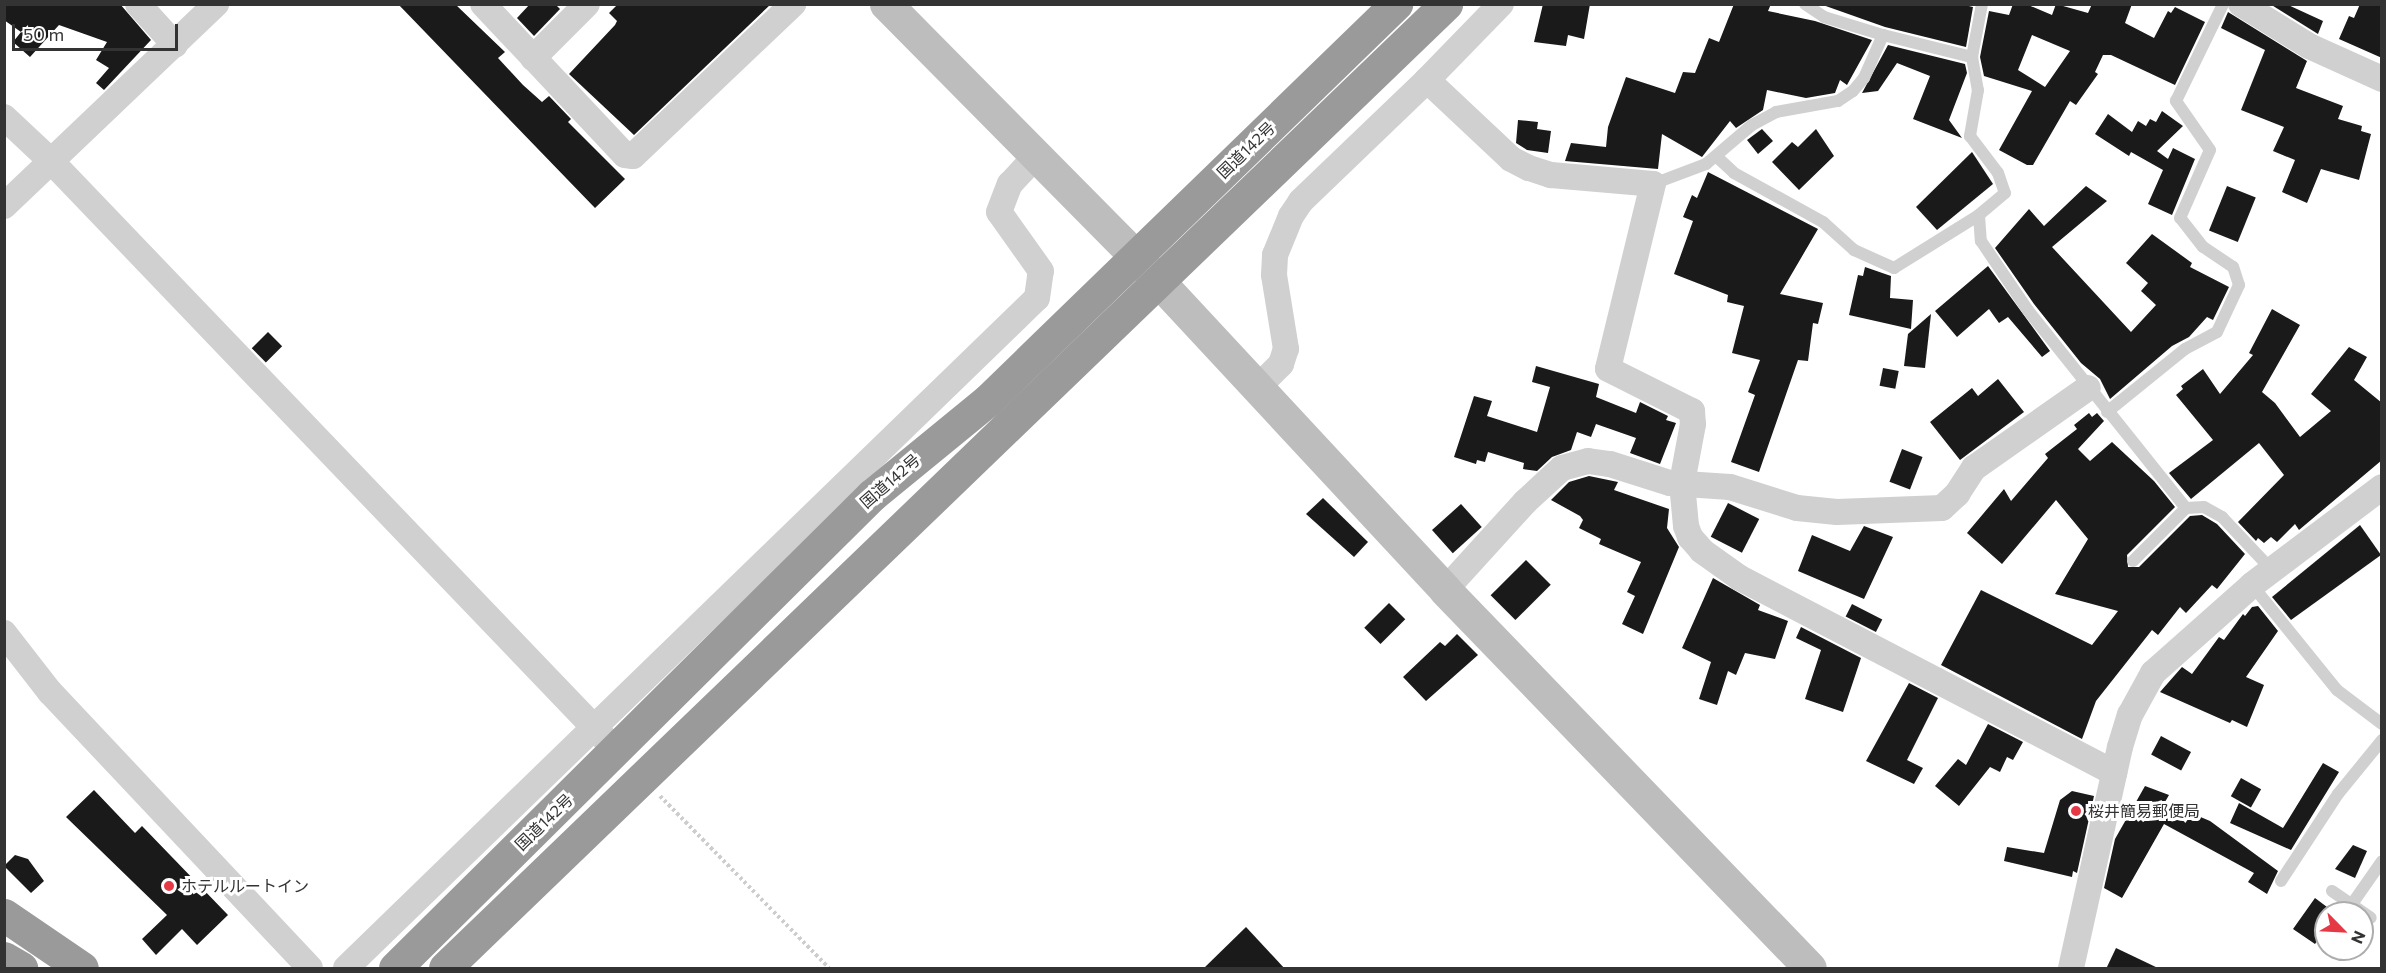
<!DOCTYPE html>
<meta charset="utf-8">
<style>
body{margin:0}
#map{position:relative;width:2386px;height:973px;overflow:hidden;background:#fff;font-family:Commissioner,"Noto Sans JP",sans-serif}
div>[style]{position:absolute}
.building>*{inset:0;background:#1a1a1a;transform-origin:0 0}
.path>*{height:4px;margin-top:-2px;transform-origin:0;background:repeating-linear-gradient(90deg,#cdcdcd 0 3px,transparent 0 6px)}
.lane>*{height:12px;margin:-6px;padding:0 6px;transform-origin:6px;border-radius:6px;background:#d0d0d0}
.street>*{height:26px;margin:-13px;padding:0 13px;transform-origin:13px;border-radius:13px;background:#d0d0d0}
.secondary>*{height:33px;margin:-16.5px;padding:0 16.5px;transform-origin:16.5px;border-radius:16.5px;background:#bdbdbd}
.highway>*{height:33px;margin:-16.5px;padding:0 16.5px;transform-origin:16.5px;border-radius:16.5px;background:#9a9a9a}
.dots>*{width:16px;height:16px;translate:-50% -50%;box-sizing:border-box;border:3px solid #fff;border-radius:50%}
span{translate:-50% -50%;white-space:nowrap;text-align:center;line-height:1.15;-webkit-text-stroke:6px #fff;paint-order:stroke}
.street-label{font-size:16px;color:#333}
.poi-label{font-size:16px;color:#333}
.left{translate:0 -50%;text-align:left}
.frame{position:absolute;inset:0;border:6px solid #333;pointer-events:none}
.north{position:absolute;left:2314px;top:901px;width:60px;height:60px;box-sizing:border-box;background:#fff;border:2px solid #adadad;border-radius:50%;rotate:114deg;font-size:16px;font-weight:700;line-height:24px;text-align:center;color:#333}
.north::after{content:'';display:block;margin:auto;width:21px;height:27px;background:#e63946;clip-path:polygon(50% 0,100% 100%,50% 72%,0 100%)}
.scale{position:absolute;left:12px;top:24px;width:166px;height:27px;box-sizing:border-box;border:3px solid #333;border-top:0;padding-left:8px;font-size:18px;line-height:21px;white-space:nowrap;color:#333;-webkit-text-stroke:4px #fff;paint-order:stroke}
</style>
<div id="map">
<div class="building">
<i style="clip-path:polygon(4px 4px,120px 4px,151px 40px,104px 90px,96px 83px,109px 68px,96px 60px,107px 42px,59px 25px,30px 57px,13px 42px,21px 32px,4px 20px)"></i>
<i style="clip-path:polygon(398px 4px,455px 4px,505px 52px,498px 58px,523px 85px,542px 102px,549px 96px,571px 119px,568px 122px,625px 179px,595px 208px)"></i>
<i style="clip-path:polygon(530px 4px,555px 4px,560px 9px,534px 36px,517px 18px)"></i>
<i style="clip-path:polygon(618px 4px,771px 4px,634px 135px,569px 74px,615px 25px,617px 21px,609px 13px)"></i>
<i style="clip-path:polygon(1543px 4px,1590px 4px,1584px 39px,1568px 35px,1566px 46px,1534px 42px)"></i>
<i style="clip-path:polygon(1734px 4px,1771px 4px,1768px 11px,1815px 21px,1872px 40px,1847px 85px,1840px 80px,1835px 93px,1806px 98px,1767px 90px,1763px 110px,1736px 128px,1730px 121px,1702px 157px,1662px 134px,1658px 169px,1565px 161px,1571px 143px,1606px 147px,1608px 127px,1626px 77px,1675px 93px,1683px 72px,1695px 73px,1709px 38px,1719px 42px)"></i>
<i style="clip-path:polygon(1820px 4px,1960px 4px,1973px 7px,1966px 47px,1885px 27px)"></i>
<i style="clip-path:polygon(evenodd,2013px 4px,2026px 4px,2052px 15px,2056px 4px,2088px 13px,2092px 4px,2132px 4px,2125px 23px,2154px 38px,2168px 11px,2171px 13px,2175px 7px,2205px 22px,2175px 85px,2111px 55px,2103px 55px,2095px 72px,2098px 74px,2076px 105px,2070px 101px,2033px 165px,2027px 165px,1999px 150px,2032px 91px,1984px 76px,1980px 57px,1989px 11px,2009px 15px,2013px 4px,2032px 35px,2070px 51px,2045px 87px,2018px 70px,2032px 35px)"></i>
<i style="clip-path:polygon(2270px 4px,2286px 4px,2323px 21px,2318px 34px)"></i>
<i style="clip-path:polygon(2360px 4px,2382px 4px,2382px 58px,2339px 39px,2349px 16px,2354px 18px)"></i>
<i style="clip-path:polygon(2228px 12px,2307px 61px,2296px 88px,2343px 106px,2338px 119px,2362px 126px,2361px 131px,2371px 134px,2359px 180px,2321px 169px,2307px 203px,2282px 192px,2295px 160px,2273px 151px,2284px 127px,2241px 110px,2265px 50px,2221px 28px)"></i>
<i style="clip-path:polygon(1888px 45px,1965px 64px,1967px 73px,1949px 120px,1962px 138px,1913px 119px,1930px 76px,1897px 63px,1878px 91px,1862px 93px)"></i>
<i style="clip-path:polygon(2162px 111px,2183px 126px,2157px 151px,2168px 159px,2173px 148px,2195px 159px,2172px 215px,2148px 204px,2163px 170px,2131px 152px,2129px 156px,2095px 134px,2108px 114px,2132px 132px,2138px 121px,2146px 126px,2150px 119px,2156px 122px)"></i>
<i style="clip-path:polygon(1518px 120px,1538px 122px,1537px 129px,1551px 131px,1548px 153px,1527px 150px,1516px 143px)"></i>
<i style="clip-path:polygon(1762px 129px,1773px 141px,1758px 154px,1747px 140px)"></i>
<i style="clip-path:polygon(1816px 129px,1834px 156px,1799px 190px,1772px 162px,1792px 142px,1798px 147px)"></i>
<i style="clip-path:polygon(1972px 152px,1993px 184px,1937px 230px,1916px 207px)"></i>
<i style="clip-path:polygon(1708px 172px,1818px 229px,1780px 294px,1823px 303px,1818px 324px,1813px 323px,1808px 361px,1798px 360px,1759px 472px,1731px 462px,1755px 395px,1748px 392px,1760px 360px,1732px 353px,1744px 306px,1727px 302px,1728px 295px,1674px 274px,1693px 221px,1683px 217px,1692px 195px,1697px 198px)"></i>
<i style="clip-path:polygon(2086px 186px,2107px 201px,2052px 247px,2131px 332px,2156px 305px,2141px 291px,2148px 283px,2126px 263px,2152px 234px,2192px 263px,2190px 267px,2229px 287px,2213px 320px,2207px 317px,2189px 337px,2172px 346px,2110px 399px,2100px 379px,2081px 363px,2034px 304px,1995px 248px,2029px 209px,2044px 226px)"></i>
<i style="left:2227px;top:186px;width:31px;height:48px;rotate:22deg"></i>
<i style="clip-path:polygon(1988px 266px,2050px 351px,2042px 357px,2008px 317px,1999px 323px,1989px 309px,1957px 337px,1935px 311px)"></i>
<i style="clip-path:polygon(1865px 267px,1891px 276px,1890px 298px,1913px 300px,1911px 329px,1849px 315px,1858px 275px,1863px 276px)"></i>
<i style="clip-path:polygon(2272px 309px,2300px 325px,2262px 392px,2275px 403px,2300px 437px,2331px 411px,2311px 394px,2349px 347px,2367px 357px,2354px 380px,2382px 403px,2382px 460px,2299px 530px,2295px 524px,2277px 542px,2271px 537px,2264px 543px,2258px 538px,2256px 541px,2238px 522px,2284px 475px,2259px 443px,2191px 499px,2169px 473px,2213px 440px,2176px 395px,2183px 389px,2181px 386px,2203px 369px,2220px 394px,2253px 355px,2249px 353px)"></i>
<i style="clip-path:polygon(1931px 314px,1925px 368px,1904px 366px,1908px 334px)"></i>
<i style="left:268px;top:332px;width:20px;height:23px;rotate:45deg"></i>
<i style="clip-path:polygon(1536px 366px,1599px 384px,1596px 397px,1636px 413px,1640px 402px,1668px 416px,1666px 420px,1676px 423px,1660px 464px,1630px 453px,1636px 438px,1596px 424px,1591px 437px,1577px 432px,1571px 450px,1552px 457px,1537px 471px,1523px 469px,1524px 463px,1488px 452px,1485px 462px,1477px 460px,1476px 464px,1454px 457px,1474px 396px,1492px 401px,1487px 416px,1537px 432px,1550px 387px,1532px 382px)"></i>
<i style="left:1883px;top:368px;width:16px;height:18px;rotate:11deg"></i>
<i style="clip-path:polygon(1998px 379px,2024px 412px,1960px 460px,1930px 422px,1972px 388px,1978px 396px)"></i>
<i style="clip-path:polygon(2089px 413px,2092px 417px,2097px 413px,2104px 421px,2078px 449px,2090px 461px,2112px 442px,2154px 481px,2175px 507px,2127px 555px,2128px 567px,2139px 567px,2190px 516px,2202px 515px,2217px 524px,2245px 554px,2217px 589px,2212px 585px,2186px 613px,2180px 607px,2158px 635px,2152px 630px,2096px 701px,2082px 739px,1941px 665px,1981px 590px,2092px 645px,2118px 611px,2055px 594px,2088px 539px,2056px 500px,2002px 564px,1967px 533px,2004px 489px,2011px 501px,2048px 458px,2045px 454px,2077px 429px,2074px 425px)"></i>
<i style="left:1902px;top:449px;width:22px;height:35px;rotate:21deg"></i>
<i style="clip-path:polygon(1589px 476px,1618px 482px,1614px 490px,1669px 509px,1667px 528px,1679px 547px,1643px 634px,1622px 624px,1635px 596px,1627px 592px,1641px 562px,1599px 544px,1601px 539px,1579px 528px,1583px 520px,1580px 516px,1551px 500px,1569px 482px)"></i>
<i style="clip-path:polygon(1323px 498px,1368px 542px,1354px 557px,1306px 514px)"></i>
<i style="left:1728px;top:503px;width:35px;height:38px;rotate:27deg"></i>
<i style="left:1461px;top:504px;width:31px;height:39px;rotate:48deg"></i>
<i style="clip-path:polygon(2360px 525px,2381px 555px,2291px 620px,2272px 597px)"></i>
<i style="clip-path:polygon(1864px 526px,1893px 537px,1864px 599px,1798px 571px,1812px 535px,1850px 551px)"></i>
<i style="left:1526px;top:560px;width:35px;height:50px;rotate:45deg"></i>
<i style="clip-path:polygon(1713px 578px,1760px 605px,1758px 610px,1788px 621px,1775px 659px,1745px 653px,1736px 675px,1728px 671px,1717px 705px,1699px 699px,1711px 662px,1682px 648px)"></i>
<i style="left:1389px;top:603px;width:23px;height:35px;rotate:45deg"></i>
<i style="left:1852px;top:604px;width:34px;height:14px;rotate:27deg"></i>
<i style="clip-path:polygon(2258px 606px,2278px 631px,2246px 677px,2264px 685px,2247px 727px,2232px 720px,2230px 723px,2160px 692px,2182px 667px,2192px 674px,2219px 637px,2224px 640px,2243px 614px,2245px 616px,2252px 607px)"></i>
<i style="clip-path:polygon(1801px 627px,1861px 658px,1843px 712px,1805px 699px,1821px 650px,1796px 638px)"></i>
<i style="clip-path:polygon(1457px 634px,1478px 655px,1426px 701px,1403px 677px,1440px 642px,1445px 646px)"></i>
<i style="clip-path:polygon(1909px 683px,1938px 698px,1907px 760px,1923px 768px,1914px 784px,1866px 761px)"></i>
<i style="clip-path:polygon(1988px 724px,2023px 742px,2013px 760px,2007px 757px,2000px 772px,1990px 767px,1959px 806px,1935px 786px,1958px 759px,1966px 765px)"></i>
<i style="left:2161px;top:736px;width:34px;height:21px;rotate:28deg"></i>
<i style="clip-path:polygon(2323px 763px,2339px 772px,2291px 850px,2230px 823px,2239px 803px,2283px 828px)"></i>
<i style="left:2241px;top:778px;width:23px;height:21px;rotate:29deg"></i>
<i style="clip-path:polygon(2145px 786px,2169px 795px,2165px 802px,2210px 821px,2278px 871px,2267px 894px,2248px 882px,2254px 873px,2164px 824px,2122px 898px,2104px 888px,2115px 839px)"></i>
<i style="clip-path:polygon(94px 790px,135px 833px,142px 826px,228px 915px,197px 945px,182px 929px,156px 955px,142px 939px,167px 915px,66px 817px)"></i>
<i style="clip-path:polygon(2072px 791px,2094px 796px,2077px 873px,2073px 871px,2072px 877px,2004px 861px,2007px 847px,2044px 853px,2060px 800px)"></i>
<i style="clip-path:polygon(2353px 845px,2367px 851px,2355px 878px,2335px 869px)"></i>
<i style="clip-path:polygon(15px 855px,28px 859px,44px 881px,31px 893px,4px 866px)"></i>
<i style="clip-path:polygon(2315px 898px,2335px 913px,2326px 913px,2326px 929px,2315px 944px,2293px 929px)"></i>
<i style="clip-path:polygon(1246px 927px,1285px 969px,1203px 969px)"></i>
<i style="clip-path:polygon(2116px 948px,2160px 969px,2106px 969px)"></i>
</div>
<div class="path">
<i style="left:660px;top:796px;width:241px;rotate:45.5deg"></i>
</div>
<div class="lane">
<i style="left:1805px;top:4px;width:23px;rotate:34deg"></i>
<i style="left:1824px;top:17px;width:62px;rotate:17deg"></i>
<i style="left:1972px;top:57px;width:34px;rotate:80deg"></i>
<i style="left:1978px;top:90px;width:47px;rotate:99.9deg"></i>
<i style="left:1970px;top:136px;width:46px;rotate:52.9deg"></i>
<i style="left:1998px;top:173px;width:21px;rotate:71deg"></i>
<i style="left:2005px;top:193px;width:34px;rotate:140deg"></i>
<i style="left:1717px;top:157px;width:23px;rotate:43deg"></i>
<i style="left:1734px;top:173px;width:102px;rotate:28.8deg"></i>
<i style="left:1823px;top:222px;width:42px;rotate:42.1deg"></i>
<i style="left:1854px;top:250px;width:44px;rotate:24.2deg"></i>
<i style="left:1894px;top:268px;width:100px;rotate:-31.9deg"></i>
<i style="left:1979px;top:215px;width:26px;rotate:86deg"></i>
<i style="left:1981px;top:241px;width:82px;rotate:55.9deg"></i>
<i style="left:2027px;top:309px;width:255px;rotate:51.4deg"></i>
<i style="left:2186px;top:508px;width:18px;rotate:-3deg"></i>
<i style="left:2204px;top:507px;width:21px;rotate:29deg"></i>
<i style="left:2222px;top:517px;width:73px;rotate:46.7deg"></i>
<i style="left:1653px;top:184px;width:57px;rotate:-20.7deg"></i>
<i style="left:1706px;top:164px;width:60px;rotate:-40.3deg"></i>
<i style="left:1752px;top:125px;width:27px;rotate:-28deg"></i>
<i style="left:1776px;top:112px;width:63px;rotate:-10.1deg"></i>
<i style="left:1838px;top:101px;width:18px;rotate:-34deg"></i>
<i style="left:1853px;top:91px;width:17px;rotate:-50deg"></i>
<i style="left:1864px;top:78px;width:47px;rotate:-66.2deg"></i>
<i style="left:1883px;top:35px;width:92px;rotate:13.9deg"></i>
<i style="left:1972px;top:57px;width:54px;rotate:-79.3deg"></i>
<i style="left:2107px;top:412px;width:100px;rotate:-38.9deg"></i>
<i style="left:2185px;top:349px;width:36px;rotate:-28deg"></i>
<i style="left:2217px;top:332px;width:52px;rotate:-64.9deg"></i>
<i style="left:2239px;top:285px;width:19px;rotate:-108deg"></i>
<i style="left:2233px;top:267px;width:36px;rotate:-146deg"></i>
<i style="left:2203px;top:247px;width:37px;rotate:-128deg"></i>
<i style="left:2180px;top:218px;width:74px;rotate:-66.2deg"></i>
<i style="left:2210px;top:150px;width:60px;rotate:-124.8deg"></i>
<i style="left:2176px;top:101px;width:108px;rotate:-64.1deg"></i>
<i style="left:2133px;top:561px;width:75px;rotate:-45deg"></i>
<i style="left:2252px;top:585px;width:135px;rotate:51deg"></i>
<i style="left:2337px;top:690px;width:56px;rotate:37.1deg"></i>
<i style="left:2281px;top:881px;width:104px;rotate:-56.8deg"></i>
<i style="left:2338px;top:794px;width:70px;rotate:-50.8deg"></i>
<i style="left:2332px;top:891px;width:47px;rotate:34.7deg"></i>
<i style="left:2352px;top:904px;width:52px;rotate:-55.1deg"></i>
</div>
<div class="street">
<i style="left:138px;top:4px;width:55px;rotate:47.9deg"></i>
<i style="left:483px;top:4px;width:207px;rotate:46.8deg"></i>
<i style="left:625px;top:155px;width:8px;rotate:7deg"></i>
<i style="left:633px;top:156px;width:221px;rotate:-43.5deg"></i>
<i style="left:2241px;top:4px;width:80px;rotate:31.7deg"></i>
<i style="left:2309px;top:46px;width:80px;rotate:24.3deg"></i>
<i style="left:533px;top:58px;width:76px;rotate:-45deg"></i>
<i style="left:1427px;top:80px;width:106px;rotate:-45.8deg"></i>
<i style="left:4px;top:117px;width:64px;rotate:43.1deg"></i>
<i style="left:51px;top:161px;width:802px;rotate:46.21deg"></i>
<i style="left:4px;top:206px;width:293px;rotate:-43.6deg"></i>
<i style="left:1257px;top:388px;width:34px;rotate:-45deg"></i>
<i style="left:1281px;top:364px;width:16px;rotate:-72deg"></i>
<i style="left:1286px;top:349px;width:75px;rotate:-99.2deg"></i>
<i style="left:1274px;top:275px;width:20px;rotate:-87deg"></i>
<i style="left:1275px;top:255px;width:42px;rotate:-67.7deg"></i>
<i style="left:1291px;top:216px;width:18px;rotate:-56deg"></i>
<i style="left:1301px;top:201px;width:175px;rotate:-43.8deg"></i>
<i style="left:1427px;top:80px;width:115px;rotate:43.2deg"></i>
<i style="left:1511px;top:159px;width:20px;rotate:27deg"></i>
<i style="left:1529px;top:168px;width:23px;rotate:18deg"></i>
<i style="left:1551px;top:175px;width:102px;rotate:5deg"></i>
<i style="left:1653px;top:184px;width:190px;rotate:103.7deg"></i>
<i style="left:1608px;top:369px;width:94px;rotate:26.6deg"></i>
<i style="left:1692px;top:411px;width:13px;rotate:86deg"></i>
<i style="left:1693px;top:424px;width:60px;rotate:100.6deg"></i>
<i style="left:1682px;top:483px;width:43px;rotate:84.7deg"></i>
<i style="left:1686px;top:526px;width:12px;rotate:70deg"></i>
<i style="left:1690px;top:537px;width:18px;rotate:49deg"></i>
<i style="left:1702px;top:551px;width:47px;rotate:35.4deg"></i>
<i style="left:1740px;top:578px;width:422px;rotate:27.5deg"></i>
<i style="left:1445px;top:590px;width:119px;rotate:-47.7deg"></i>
<i style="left:1525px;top:502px;width:50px;rotate:-42.6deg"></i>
<i style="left:1562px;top:468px;width:27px;rotate:-15deg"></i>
<i style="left:1588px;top:461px;width:22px;rotate:8deg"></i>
<i style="left:1610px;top:464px;width:63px;rotate:17.6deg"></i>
<i style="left:1670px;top:483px;width:60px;rotate:3.8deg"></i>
<i style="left:1730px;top:487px;width:70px;rotate:17.4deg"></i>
<i style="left:1797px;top:508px;width:40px;rotate:5.7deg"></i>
<i style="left:1837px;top:512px;width:105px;rotate:-2.2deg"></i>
<i style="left:1942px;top:508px;width:21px;rotate:-43deg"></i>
<i style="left:1957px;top:494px;width:31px;rotate:-57deg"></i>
<i style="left:1974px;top:468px;width:139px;rotate:-35.1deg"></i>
<i style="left:4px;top:633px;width:75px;rotate:52.1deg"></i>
<i style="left:50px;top:692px;width:379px;rotate:46.7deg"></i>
<i style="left:346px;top:968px;width:962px;rotate:-44.12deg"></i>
<i style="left:1037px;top:298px;width:27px;rotate:-82deg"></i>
<i style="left:1041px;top:271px;width:72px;rotate:-125.4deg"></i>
<i style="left:999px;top:212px;width:30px;rotate:-69deg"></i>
<i style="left:1010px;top:184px;width:38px;rotate:-47deg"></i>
<i style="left:2071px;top:968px;width:226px;rotate:-77.5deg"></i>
<i style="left:2120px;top:747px;width:34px;rotate:-73deg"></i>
<i style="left:2130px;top:715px;width:48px;rotate:-61.3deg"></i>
<i style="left:2153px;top:673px;width:132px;rotate:-41.6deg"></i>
<i style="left:2252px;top:585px;width:163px;rotate:-37deg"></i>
</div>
<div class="secondary">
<i style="left:886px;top:4px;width:356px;rotate:45.3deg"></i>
<i style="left:1136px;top:257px;width:454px;rotate:47.1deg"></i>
<i style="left:1445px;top:590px;width:525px;rotate:46deg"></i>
</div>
<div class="highway">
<i style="left:4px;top:915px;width:94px;rotate:34.2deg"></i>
<i style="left:4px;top:958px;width:20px;rotate:30deg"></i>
<i style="left:395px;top:968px;width:672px;rotate:-44.76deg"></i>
<i style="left:872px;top:495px;width:150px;rotate:-39.3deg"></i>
<i style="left:988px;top:400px;width:569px;rotate:-44.14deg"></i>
<i style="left:445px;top:968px;width:1390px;rotate:-43.92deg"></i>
</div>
<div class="dots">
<i style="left:2076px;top:811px;background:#e63946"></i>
<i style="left:169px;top:886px;background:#e63946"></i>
</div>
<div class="street-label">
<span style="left:1246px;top:150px;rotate:-44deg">国道142号</span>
<span style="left:890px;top:481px;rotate:-41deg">国道142号</span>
<span style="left:544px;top:822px;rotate:-44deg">国道142号</span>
</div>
<div class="poi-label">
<span class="left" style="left:2088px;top:811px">桜井簡易郵便局</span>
<span class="left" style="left:181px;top:886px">ホテルルートイン</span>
</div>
<div class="frame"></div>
<div class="north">N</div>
<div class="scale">50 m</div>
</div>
